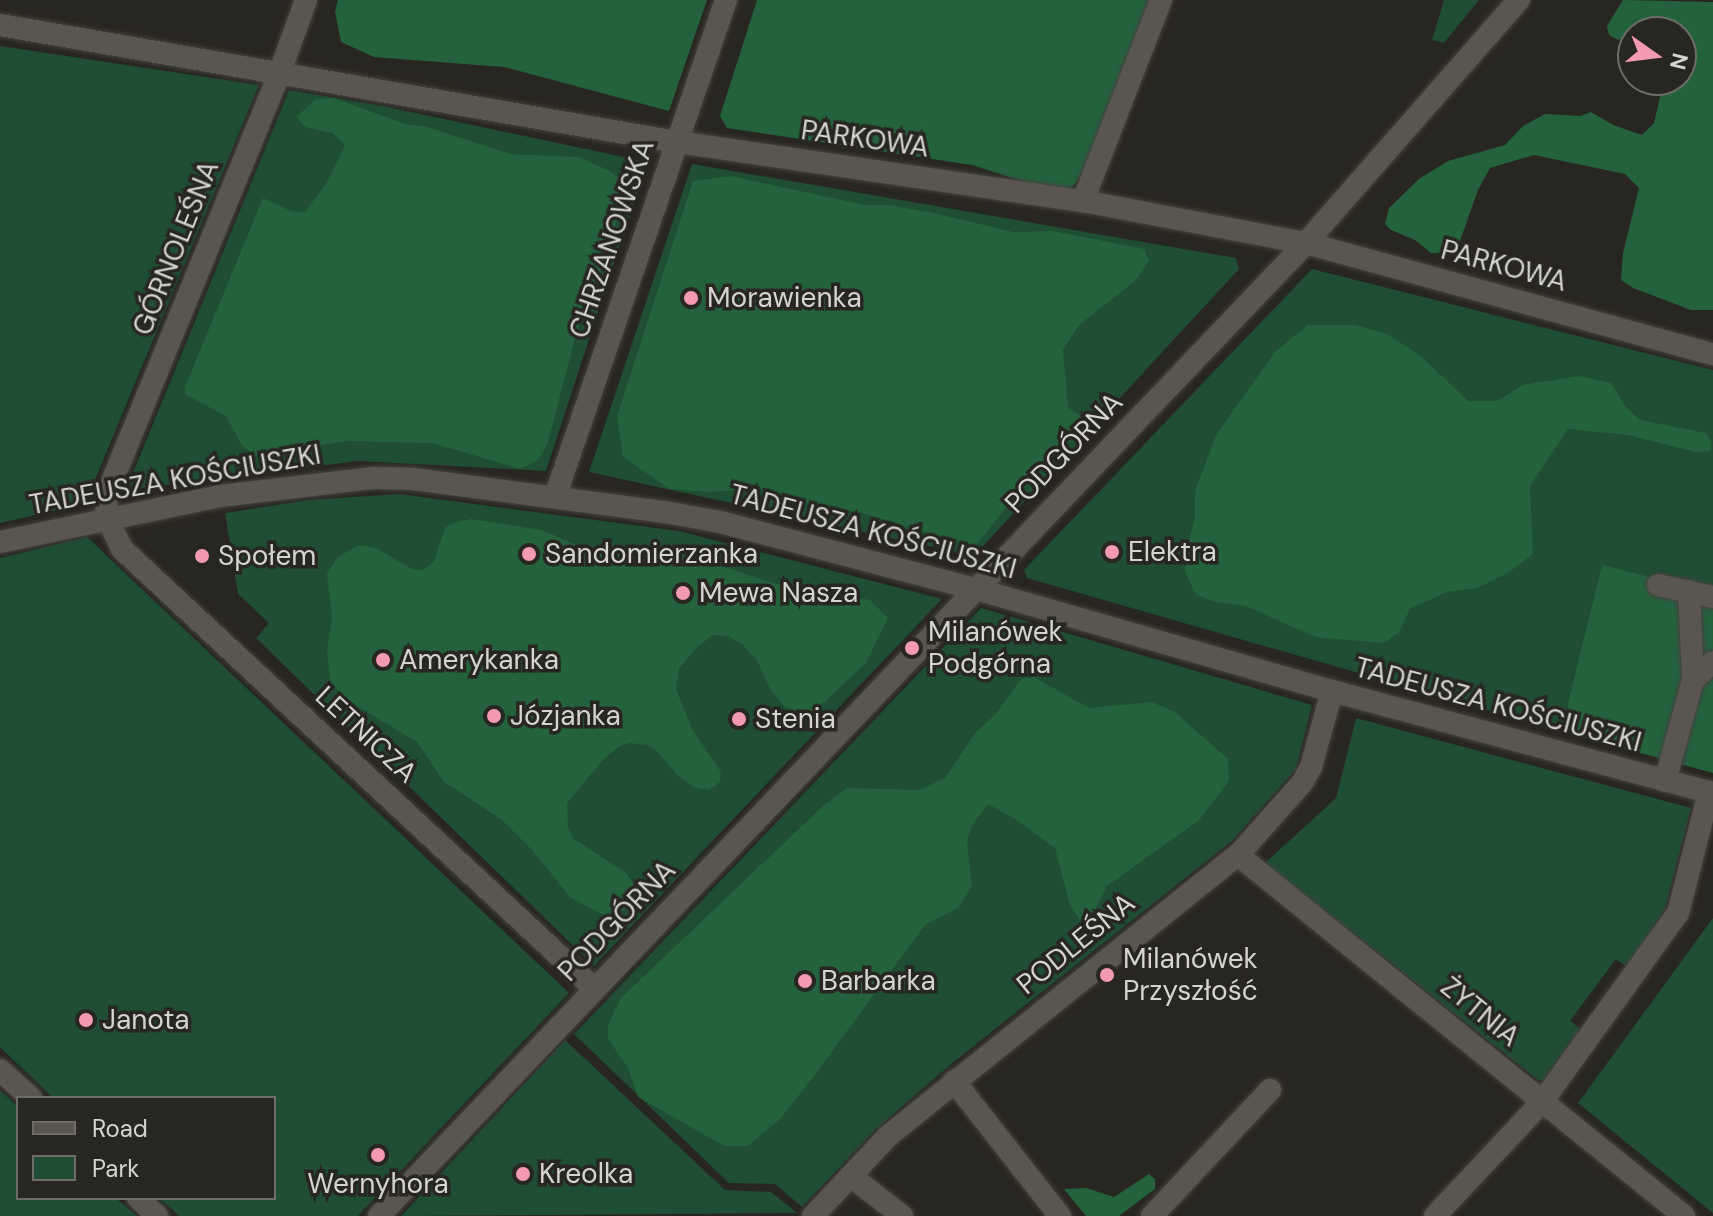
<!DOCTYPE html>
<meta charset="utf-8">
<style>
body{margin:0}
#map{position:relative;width:1713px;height:1216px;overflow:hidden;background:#282620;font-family:"DM Sans",sans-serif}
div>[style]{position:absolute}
.green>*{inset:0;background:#1f4e32}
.forest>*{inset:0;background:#24623e}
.roads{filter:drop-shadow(0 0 2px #44423d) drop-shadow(0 0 2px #44423d)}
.minor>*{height:22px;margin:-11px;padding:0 11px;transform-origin:11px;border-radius:11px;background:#58564f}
.dots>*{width:22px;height:22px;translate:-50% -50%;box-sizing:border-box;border:4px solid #282620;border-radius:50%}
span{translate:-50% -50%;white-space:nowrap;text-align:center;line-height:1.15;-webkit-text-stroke:7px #282620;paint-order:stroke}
.street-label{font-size:28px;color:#d5d4d0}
.poi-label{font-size:28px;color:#d5d4d0}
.left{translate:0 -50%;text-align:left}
.legend{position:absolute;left:16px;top:1096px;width:260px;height:104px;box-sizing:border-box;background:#282620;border:2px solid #6d6c66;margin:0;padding:10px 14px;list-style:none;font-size:24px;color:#d5d4d0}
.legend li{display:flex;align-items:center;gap:16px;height:40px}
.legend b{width:40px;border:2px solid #6d6c66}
.north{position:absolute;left:1617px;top:16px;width:80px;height:80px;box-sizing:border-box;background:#282620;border:2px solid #6d6c66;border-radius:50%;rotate:104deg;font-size:22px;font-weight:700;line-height:32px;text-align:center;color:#d5d4d0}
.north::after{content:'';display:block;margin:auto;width:28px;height:36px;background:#f29aae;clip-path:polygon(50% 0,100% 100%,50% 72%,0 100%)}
</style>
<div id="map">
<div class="green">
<i style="clip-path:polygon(1444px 0,1479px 0,1444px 43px,1432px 40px)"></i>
<i style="clip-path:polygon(0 46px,259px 85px,85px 504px,0 523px)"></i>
<i style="clip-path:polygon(289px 90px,383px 106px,647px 162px,546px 471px,358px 461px,126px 490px)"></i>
<i style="clip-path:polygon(692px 164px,1236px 258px,1239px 269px,974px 556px,589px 472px)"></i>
<i style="clip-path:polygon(1312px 269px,1713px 370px,1713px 593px,1602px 566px,1561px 731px,1027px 578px,1024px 570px)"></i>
<i style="clip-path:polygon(399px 494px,679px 531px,942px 599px,594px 966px,256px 638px,269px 623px,238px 594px,225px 513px,308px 500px)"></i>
<i style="clip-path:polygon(87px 537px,569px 993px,358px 1216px,179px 1216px,159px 1198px,274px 1198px,274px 1098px,53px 1098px,0 1047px,0 558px)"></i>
<i style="clip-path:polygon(981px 608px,1312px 705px,1296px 769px,1232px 841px,950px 1065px,875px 1130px,802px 1207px,775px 1184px,729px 1183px,574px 1034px)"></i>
<i style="clip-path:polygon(1356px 718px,1691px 808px,1665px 909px,1627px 967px,1616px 959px,1570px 1021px,1581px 1029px,1543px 1080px,1538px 1080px,1265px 863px,1336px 798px)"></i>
<i style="clip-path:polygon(1713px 918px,1713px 1213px,1578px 1103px)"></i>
<i style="clip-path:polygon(565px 1040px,725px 1190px,771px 1192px,797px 1213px,401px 1216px)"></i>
<i style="clip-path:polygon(0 1090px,18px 1107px,18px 1198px,116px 1198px,137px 1216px,0 1216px)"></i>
</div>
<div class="forest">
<i style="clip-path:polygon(338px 0,707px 0,669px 111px,504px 67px,374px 57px,341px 42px,335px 11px)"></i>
<i style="clip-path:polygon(757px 0,1151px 0,1088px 160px,1076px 183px,1066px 191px,1044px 188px,972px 165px,727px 128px,720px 116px)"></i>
<i style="clip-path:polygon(1623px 0,1713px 2px,1713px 310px,1691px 310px,1633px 288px,1621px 280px,1623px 253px,1639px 188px,1625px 174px,1534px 155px,1490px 168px,1478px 190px,1460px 241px,1452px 253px,1431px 253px,1415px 240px,1391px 230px,1385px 224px,1389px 208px,1419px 179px,1448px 161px,1505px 145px,1523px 126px,1545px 114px,1580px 116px,1591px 112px,1613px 125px,1642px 135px,1654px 123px,1664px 80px,1681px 80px,1681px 32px,1633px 32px,1633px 42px,1616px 39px,1609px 35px,1607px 26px)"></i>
<i style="clip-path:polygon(334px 98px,405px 124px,427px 127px,510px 154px,578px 157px,608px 170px,624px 182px,624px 195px,602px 268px,585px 300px,548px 442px,539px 459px,521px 469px,432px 443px,347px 441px,254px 456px,241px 444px,226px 416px,186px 395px,185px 387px,263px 198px,291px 211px,305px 212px,328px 181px,345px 145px,332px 133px,305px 127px,296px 117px,316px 99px)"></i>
<i style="clip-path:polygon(731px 176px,865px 205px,889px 205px,934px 213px,1013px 232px,1053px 231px,1144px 249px,1149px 261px,1135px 281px,1079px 325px,1063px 350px,1068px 407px,1080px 416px,1077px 434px,1011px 501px,975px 547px,859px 512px,823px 509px,765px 488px,709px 492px,670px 489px,623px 457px,617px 416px,693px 181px)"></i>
<i style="clip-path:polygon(1308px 325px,1355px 325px,1387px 334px,1421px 356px,1468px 401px,1497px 401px,1523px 385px,1579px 376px,1611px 383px,1625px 406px,1640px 420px,1706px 433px,1711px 441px,1710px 451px,1696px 452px,1628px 435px,1568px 429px,1530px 486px,1533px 554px,1508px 573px,1477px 588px,1447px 592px,1410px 609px,1399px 632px,1385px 643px,1315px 637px,1246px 606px,1216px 602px,1196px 595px,1185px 572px,1187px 547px,1195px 517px,1195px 491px,1216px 435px,1275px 352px)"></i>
<i style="clip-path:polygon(471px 519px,542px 530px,590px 551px,699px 559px,783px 586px,870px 600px,888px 618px,866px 663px,807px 718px,796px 715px,782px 704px,770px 689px,757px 660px,743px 645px,728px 636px,712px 635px,695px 650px,679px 668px,676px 689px,692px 729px,721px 772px,720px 782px,709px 790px,696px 788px,677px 775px,656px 750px,648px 745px,630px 743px,621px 745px,603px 760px,567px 803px,568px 827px,574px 839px,625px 872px,634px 884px,625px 909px,607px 917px,570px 897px,533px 851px,501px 819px,444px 782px,417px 742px,342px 697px,330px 679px,327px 651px,332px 618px,327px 574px,337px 558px,358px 545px,376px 548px,412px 569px,423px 570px,434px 561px,445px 528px,453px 523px)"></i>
<i style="clip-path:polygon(1602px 565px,1713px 593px,1713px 773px,1561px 731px)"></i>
<i style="clip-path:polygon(1034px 677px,1089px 708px,1152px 702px,1175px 712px,1228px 759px,1229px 781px,1199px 820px,1107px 886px,1091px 917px,1082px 923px,1070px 905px,1055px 848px,1015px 819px,988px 804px,973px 824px,967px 840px,972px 886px,958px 908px,925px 925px,814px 1076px,780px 1119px,748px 1146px,724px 1146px,638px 1097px,628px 1068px,608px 1039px,608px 1025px,621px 998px,823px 806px,847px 788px,920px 790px,945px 778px,975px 733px,996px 714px,1022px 678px)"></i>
<i style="clip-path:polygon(1149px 1174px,1155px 1179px,1155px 1189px,1119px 1216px,1086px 1216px,1064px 1189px,1086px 1188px,1114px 1197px)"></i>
</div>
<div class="roads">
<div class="minor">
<i style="left:306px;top:0;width:77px;rotate:109.9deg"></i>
<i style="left:280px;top:72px;width:459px;rotate:112.3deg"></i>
<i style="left:106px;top:497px;width:22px;rotate:87deg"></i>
<i style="left:107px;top:519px;width:34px;rotate:63deg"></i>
<i style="left:122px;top:549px;width:645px;rotate:42.93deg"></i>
<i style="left:0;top:25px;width:687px;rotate:9.81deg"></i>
<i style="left:677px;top:142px;width:410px;rotate:8.3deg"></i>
<i style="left:1083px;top:201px;width:227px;rotate:10.7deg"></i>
<i style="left:1306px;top:243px;width:422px;rotate:15.3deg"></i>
<i style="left:1083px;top:201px;width:216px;rotate:-68.8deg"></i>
<i style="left:555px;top:497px;width:526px;rotate:-71.01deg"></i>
<i style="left:0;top:542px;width:225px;rotate:-11.8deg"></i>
<i style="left:220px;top:496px;width:155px;rotate:-6.7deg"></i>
<i style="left:374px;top:478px;width:39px;rotate:1deg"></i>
<i style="left:413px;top:479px;width:254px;rotate:7.5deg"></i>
<i style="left:665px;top:512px;width:56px;rotate:10.3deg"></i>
<i style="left:720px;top:522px;width:265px;rotate:14.7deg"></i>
<i style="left:976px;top:589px;width:370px;rotate:16deg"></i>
<i style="left:1332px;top:691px;width:394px;rotate:15deg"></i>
<i style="left:1658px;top:585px;width:56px;rotate:12.3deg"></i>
<i style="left:1689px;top:591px;width:89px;rotate:87.4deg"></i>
<i style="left:1665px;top:781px;width:105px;rotate:-74.5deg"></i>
<i style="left:1693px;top:680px;width:27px;rotate:-42deg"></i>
<i style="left:1238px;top:855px;width:574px;rotate:38.99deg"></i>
<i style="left:0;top:1070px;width:42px;rotate:42.1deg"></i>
<i style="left:954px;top:1081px;width:172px;rotate:51.9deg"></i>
<i style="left:851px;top:1176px;width:65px;rotate:38.1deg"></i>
<i style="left:138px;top:1198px;width:26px;rotate:43deg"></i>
<i style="left:379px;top:1216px;width:1344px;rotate:-46.39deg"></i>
<i style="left:1306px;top:243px;width:323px;rotate:-48.8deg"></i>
<i style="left:813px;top:1216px;width:110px;rotate:-46.8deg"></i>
<i style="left:888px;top:1136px;width:449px;rotate:-38.8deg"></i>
<i style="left:1238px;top:855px;width:96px;rotate:-48.4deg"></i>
<i style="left:1302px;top:783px;width:18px;rotate:-61deg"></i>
<i style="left:1311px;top:767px;width:79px;rotate:-74.6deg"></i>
<i style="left:1152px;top:1216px;width:173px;rotate:-46.9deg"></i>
<i style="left:1435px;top:1216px;width:156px;rotate:-46.8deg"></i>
<i style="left:1542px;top:1102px;width:233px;rotate:-54.3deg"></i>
<i style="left:1678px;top:913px;width:125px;rotate:-75.6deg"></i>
</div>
</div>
<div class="dots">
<i style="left:691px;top:298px;background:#f29aae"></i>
<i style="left:1112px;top:552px;background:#f29aae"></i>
<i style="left:529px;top:554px;background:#f29aae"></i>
<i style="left:202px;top:556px;background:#f29aae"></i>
<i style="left:683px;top:593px;background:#f29aae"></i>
<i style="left:912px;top:648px;background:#f29aae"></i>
<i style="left:383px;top:660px;background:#f29aae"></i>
<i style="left:494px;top:716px;background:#f29aae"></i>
<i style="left:739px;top:719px;background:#f29aae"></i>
<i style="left:1107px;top:975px;background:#f29aae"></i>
<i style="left:805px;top:981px;background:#f29aae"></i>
<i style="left:86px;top:1020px;background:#f29aae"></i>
<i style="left:378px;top:1155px;background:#f29aae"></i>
<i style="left:523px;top:1174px;background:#f29aae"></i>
</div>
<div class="street-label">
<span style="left:865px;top:139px;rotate:8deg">PARKOWA</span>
<span style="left:612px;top:239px;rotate:-71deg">CHRZANOWSKA</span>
<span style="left:176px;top:248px;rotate:-68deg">GÓRNOLEŚNA</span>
<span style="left:1504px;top:266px;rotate:15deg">PARKOWA</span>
<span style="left:1064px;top:453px;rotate:-46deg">PODGÓRNA</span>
<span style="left:175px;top:480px;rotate:-10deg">TADEUSZA KOŚCIUSZKI</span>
<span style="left:873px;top:532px;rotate:15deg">TADEUSZA KOŚCIUSZKI</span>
<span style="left:1498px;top:705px;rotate:15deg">TADEUSZA KOŚCIUSZKI</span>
<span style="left:366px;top:735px;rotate:43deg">LETNICZA</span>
<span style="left:617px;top:921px;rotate:-46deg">PODGÓRNA</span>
<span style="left:1076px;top:944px;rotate:-39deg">PODLEŚNA</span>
<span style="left:1480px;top:1012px;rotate:39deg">ŻYTNIA</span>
</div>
<div class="poi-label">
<span class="left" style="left:707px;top:298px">Morawienka</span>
<span class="left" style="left:1128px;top:552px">Elektra</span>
<span class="left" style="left:545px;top:554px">Sandomierzanka</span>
<span class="left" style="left:218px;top:556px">Społem</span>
<span class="left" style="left:699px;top:593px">Mewa Nasza</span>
<span class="left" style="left:928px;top:648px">Milanówek<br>Podgórna</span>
<span class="left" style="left:399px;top:660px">Amerykanka</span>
<span class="left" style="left:510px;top:716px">Józjanka</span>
<span class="left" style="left:755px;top:719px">Stenia</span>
<span class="left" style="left:1123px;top:975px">Milanówek<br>Przyszłość</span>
<span class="left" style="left:821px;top:981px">Barbarka</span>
<span class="left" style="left:102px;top:1020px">Janota</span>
<span class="left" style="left:539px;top:1174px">Kreolka</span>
<span style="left:378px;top:1184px">Wernyhora</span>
</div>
<ul class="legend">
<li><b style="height:10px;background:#58564f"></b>Road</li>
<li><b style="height:22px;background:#1f4e32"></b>Park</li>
</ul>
<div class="north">N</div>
</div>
